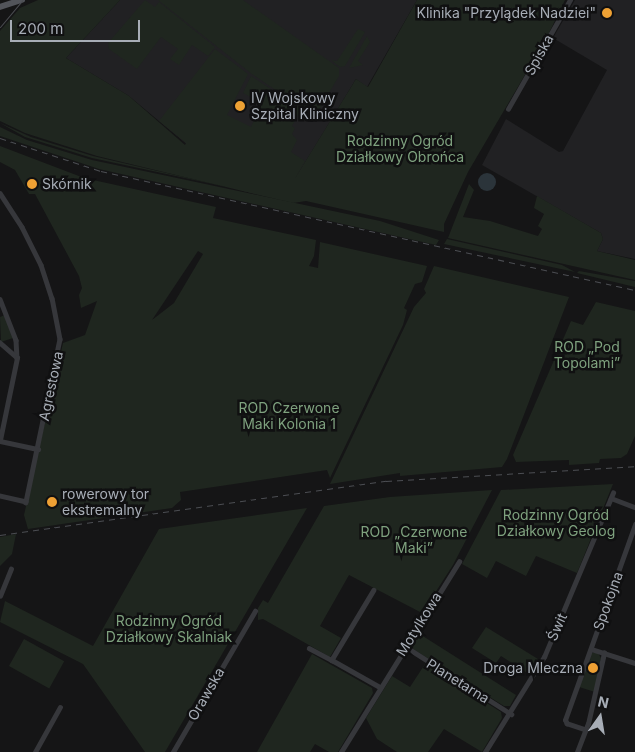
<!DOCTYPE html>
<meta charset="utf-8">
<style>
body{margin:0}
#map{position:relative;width:635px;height:752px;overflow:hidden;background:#151516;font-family:Inter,sans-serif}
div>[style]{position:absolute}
.built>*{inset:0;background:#212123}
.green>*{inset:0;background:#1f261f;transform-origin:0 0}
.water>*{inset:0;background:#2b343a}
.round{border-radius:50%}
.minor>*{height:4.5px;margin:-2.25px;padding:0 2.25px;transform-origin:2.25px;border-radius:2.25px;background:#36373b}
.major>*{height:5.5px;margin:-2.75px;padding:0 2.75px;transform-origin:2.75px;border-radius:2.75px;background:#52545a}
.tram>*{height:1px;margin:-0.5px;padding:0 0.5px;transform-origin:0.5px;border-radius:0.5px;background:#4b4d52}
.rail>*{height:1px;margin-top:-0.5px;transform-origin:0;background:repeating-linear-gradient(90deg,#4b4d52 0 6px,transparent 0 11px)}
.dots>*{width:14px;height:14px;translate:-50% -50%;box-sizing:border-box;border:2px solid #101011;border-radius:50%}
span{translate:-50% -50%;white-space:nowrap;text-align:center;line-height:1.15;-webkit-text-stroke:5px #101011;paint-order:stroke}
.poi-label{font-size:14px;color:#a7adb6}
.right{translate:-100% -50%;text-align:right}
.left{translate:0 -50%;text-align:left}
.street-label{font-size:14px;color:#a7adb6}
.park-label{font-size:14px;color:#7ea17e}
.north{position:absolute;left:575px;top:692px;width:50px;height:50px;-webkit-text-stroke:4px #101011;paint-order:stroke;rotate:13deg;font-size:14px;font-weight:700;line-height:20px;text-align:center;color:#a7adb6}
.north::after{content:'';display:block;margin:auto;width:18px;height:22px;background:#a7adb6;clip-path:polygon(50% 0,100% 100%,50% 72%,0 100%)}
.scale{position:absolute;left:10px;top:20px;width:130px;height:22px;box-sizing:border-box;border:2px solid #a7adb6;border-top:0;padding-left:6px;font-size:15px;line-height:18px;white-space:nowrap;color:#a7adb6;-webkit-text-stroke:4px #101011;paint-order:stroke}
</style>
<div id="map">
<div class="built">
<i style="clip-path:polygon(120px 0,417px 0,367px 87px,356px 79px,282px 200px,243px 191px,129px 96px,66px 58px)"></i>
<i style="clip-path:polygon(575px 0,635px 0,635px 259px,597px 251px,603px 239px,601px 233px,482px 165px,506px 119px,559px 152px,563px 151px,607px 70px,553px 38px)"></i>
</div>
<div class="green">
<i style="clip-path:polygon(38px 0,120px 0,66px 58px,129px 96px,185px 145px,186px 143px,159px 121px,215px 49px,248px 74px,227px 115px,251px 127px,262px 103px,243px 93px,251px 76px,301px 109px,292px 126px,295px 128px,292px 134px,297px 140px,291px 152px,305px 161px,294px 180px,356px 79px,368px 87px,417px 0,565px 0,547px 37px,468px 172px,444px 224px,444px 232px,306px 201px,293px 203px,97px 156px,25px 133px,0 121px,0 31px,20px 8px)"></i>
<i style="clip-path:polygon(145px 0,155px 7px,159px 2px,215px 47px,208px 56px,192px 45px,179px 65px,170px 59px,178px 49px,161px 37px,137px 69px,109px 49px,108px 43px)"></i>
<i style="clip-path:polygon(158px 0,243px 0,339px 68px,339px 76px,316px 115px,312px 115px,252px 74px)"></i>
<i style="clip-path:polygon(358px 29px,365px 32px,345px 66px,340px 67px,331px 60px,337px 61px)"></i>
<i style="clip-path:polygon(367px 36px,370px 42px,358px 61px,363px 65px,349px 68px)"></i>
<i style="clip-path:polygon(0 123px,31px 137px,93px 156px,227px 187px,92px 158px,25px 137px)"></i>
<i style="clip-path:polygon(0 127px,27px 140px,92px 160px,380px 221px,439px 240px,436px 245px,99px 169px,0 136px)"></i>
<i style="clip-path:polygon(evenodd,0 146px,84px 178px,216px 207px,213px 218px,316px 240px,314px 256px,309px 266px,318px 268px,320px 242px,427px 266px,422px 282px,415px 284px,404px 308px,407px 310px,403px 325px,330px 478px,327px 470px,180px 492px,181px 500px,172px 508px,28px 529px,24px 515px,63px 343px,85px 335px,97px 301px,81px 308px,79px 295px,82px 288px,79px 276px,35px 194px,29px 194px,15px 170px,0 162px,0 146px,198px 251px,203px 254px,174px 303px,152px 320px,198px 251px)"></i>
<i style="clip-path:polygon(469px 184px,474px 190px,463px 217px,490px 221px,538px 236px,542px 229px,538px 226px,544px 214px,534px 208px,537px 196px,601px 233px,603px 239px,597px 251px,635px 260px,635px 280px,448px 238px)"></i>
<i style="clip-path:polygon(447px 239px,562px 265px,575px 272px,444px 244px)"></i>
<i style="clip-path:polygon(434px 266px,569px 297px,507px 459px,502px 467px,400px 476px,400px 473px,330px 484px,414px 307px,426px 293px,424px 289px)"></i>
<i style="clip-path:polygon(579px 271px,635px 281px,635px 287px,577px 273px)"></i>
<i style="clip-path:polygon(596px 302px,635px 311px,635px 436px,627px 454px,621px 458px,600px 459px,599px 463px,569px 465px,569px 460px,516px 462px,513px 455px,571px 321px,583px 325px)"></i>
<i style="clip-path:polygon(5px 315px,13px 338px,1px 342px,0 317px)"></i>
<i style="clip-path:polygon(613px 484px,577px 573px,536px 556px,526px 576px,496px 561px,487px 578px,462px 564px,501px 490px)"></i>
<i style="clip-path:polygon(492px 490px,453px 565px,422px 613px,349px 575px,320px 626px,341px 638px,330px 657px,263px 619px,258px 620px,258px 608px,263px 600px,268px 603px,324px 506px,390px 497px)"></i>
<i style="clip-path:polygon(307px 508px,165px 752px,145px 752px,83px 664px,0 622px,5px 601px,93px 646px,159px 529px)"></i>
<i style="clip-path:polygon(16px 534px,12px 554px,0 566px,0 537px)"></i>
<i style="clip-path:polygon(486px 627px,538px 659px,529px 674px,501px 656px,496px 663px,472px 648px)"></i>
<i style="clip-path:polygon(418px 633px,516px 695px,510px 706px,504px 706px,413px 649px,412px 644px)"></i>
<i style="left:24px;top:639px;width:46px;height:31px;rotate:29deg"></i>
<i style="clip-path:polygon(591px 653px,598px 653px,601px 658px,595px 692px,579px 687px)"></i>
<i style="clip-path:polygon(312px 654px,372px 688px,373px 693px,338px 752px,329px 752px,315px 744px,310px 752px,257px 752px)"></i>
<i style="clip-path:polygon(425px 664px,501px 712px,502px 718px,482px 752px,444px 729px,428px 752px,397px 752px,377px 739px,366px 718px,392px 676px,410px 687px)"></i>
</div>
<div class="water">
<i class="round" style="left:478px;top:173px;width:18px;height:18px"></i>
</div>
<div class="minor">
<i style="left:508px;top:109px;width:125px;rotate:-60.4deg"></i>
<i style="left:0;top:193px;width:40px;rotate:57.1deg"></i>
<i style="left:22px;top:227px;width:42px;rotate:63.4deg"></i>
<i style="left:41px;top:265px;width:35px;rotate:72deg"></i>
<i style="left:52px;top:298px;width:42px;rotate:79deg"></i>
<i style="left:60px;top:339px;width:167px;rotate:101.8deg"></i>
<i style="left:26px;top:502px;width:27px;rotate:-167deg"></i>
<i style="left:0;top:299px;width:44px;rotate:68.7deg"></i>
<i style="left:16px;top:340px;width:18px;rotate:87deg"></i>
<i style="left:17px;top:358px;width:23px;rotate:-139deg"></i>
<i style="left:0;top:440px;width:84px;rotate:-78.3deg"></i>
<i style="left:0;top:441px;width:39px;rotate:12deg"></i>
<i style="left:611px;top:498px;width:26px;rotate:21deg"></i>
<i style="left:374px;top:590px;width:82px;rotate:121deg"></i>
<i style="left:332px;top:660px;width:55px;rotate:29.4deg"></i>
<i style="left:0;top:596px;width:29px;rotate:-68deg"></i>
<i style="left:406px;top:647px;width:125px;rotate:32.5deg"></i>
<i style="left:309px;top:648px;width:26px;rotate:28deg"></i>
<i style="left:591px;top:649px;width:46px;rotate:17.7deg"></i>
<i style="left:586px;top:730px;width:20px;rotate:-162deg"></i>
<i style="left:567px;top:724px;width:4px;rotate:-117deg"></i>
<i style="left:565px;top:720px;width:208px;rotate:-70.3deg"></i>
<i style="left:35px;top:752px;width:51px;rotate:-60.9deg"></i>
<i style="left:173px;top:752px;width:163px;rotate:-59.8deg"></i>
<i style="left:341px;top:752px;width:224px;rotate:-58.2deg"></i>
<i style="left:485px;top:752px;width:112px;rotate:-58.2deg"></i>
<i style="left:544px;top:657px;width:178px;rotate:-67.2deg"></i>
<i style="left:577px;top:752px;width:30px;rotate:-69deg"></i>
<i style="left:588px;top:724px;width:73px;rotate:-77.3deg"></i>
</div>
<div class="major">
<i style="left:0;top:7px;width:23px;rotate:-18deg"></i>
</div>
<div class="tram">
<i style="left:0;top:27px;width:35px;rotate:-50deg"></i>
</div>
<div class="rail">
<i style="left:0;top:138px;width:106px;rotate:18.1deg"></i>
<i style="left:101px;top:171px;width:547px;rotate:12.56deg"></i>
<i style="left:0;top:535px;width:390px;rotate:-8deg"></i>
<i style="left:386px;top:481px;width:249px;rotate:-3.4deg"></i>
</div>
<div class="dots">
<i style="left:607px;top:13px;background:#eea134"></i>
<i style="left:240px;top:106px;background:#eea134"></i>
<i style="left:32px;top:184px;background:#eea134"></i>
<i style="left:52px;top:502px;background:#eea134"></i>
<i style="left:593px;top:668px;background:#eea134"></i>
</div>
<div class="poi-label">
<span class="right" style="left:596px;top:13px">Klinika "Przylądek Nadziei"</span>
<span class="left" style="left:251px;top:106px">IV Wojskowy<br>Szpital Kliniczny</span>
<span class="left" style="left:42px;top:184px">Skórnik</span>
<span class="left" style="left:62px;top:502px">rowerowy tor<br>ekstremalny</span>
<span class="right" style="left:583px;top:668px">Droga Mleczna</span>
</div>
<div class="street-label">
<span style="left:539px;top:55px;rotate:-61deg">Spiska</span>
<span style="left:51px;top:386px;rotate:-78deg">Agrestowa</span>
<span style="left:608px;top:601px;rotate:-70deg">Spokojna</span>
<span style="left:419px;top:624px;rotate:-58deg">Motylkowa</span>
<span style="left:557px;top:627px;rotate:-66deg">Świt</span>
<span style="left:458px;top:681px;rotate:32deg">Planetarna</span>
<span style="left:206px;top:694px;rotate:-60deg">Orawska</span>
</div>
<div class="park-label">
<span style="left:400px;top:149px">Rodzinny Ogród<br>Działkowy Obrońca</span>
<span style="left:587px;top:355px">ROD „Pod<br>Topolami”</span>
<span style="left:289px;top:416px">ROD Czerwone<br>Maki Kolonia 1</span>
<span style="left:556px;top:523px">Rodzinny Ogród<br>Działkowy Geolog</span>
<span style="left:414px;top:540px">ROD „Czerwone<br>Maki”</span>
<span style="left:169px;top:629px">Rodzinny Ogród<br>Działkowy Skalniak</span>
</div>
<div class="north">N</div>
<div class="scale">200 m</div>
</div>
